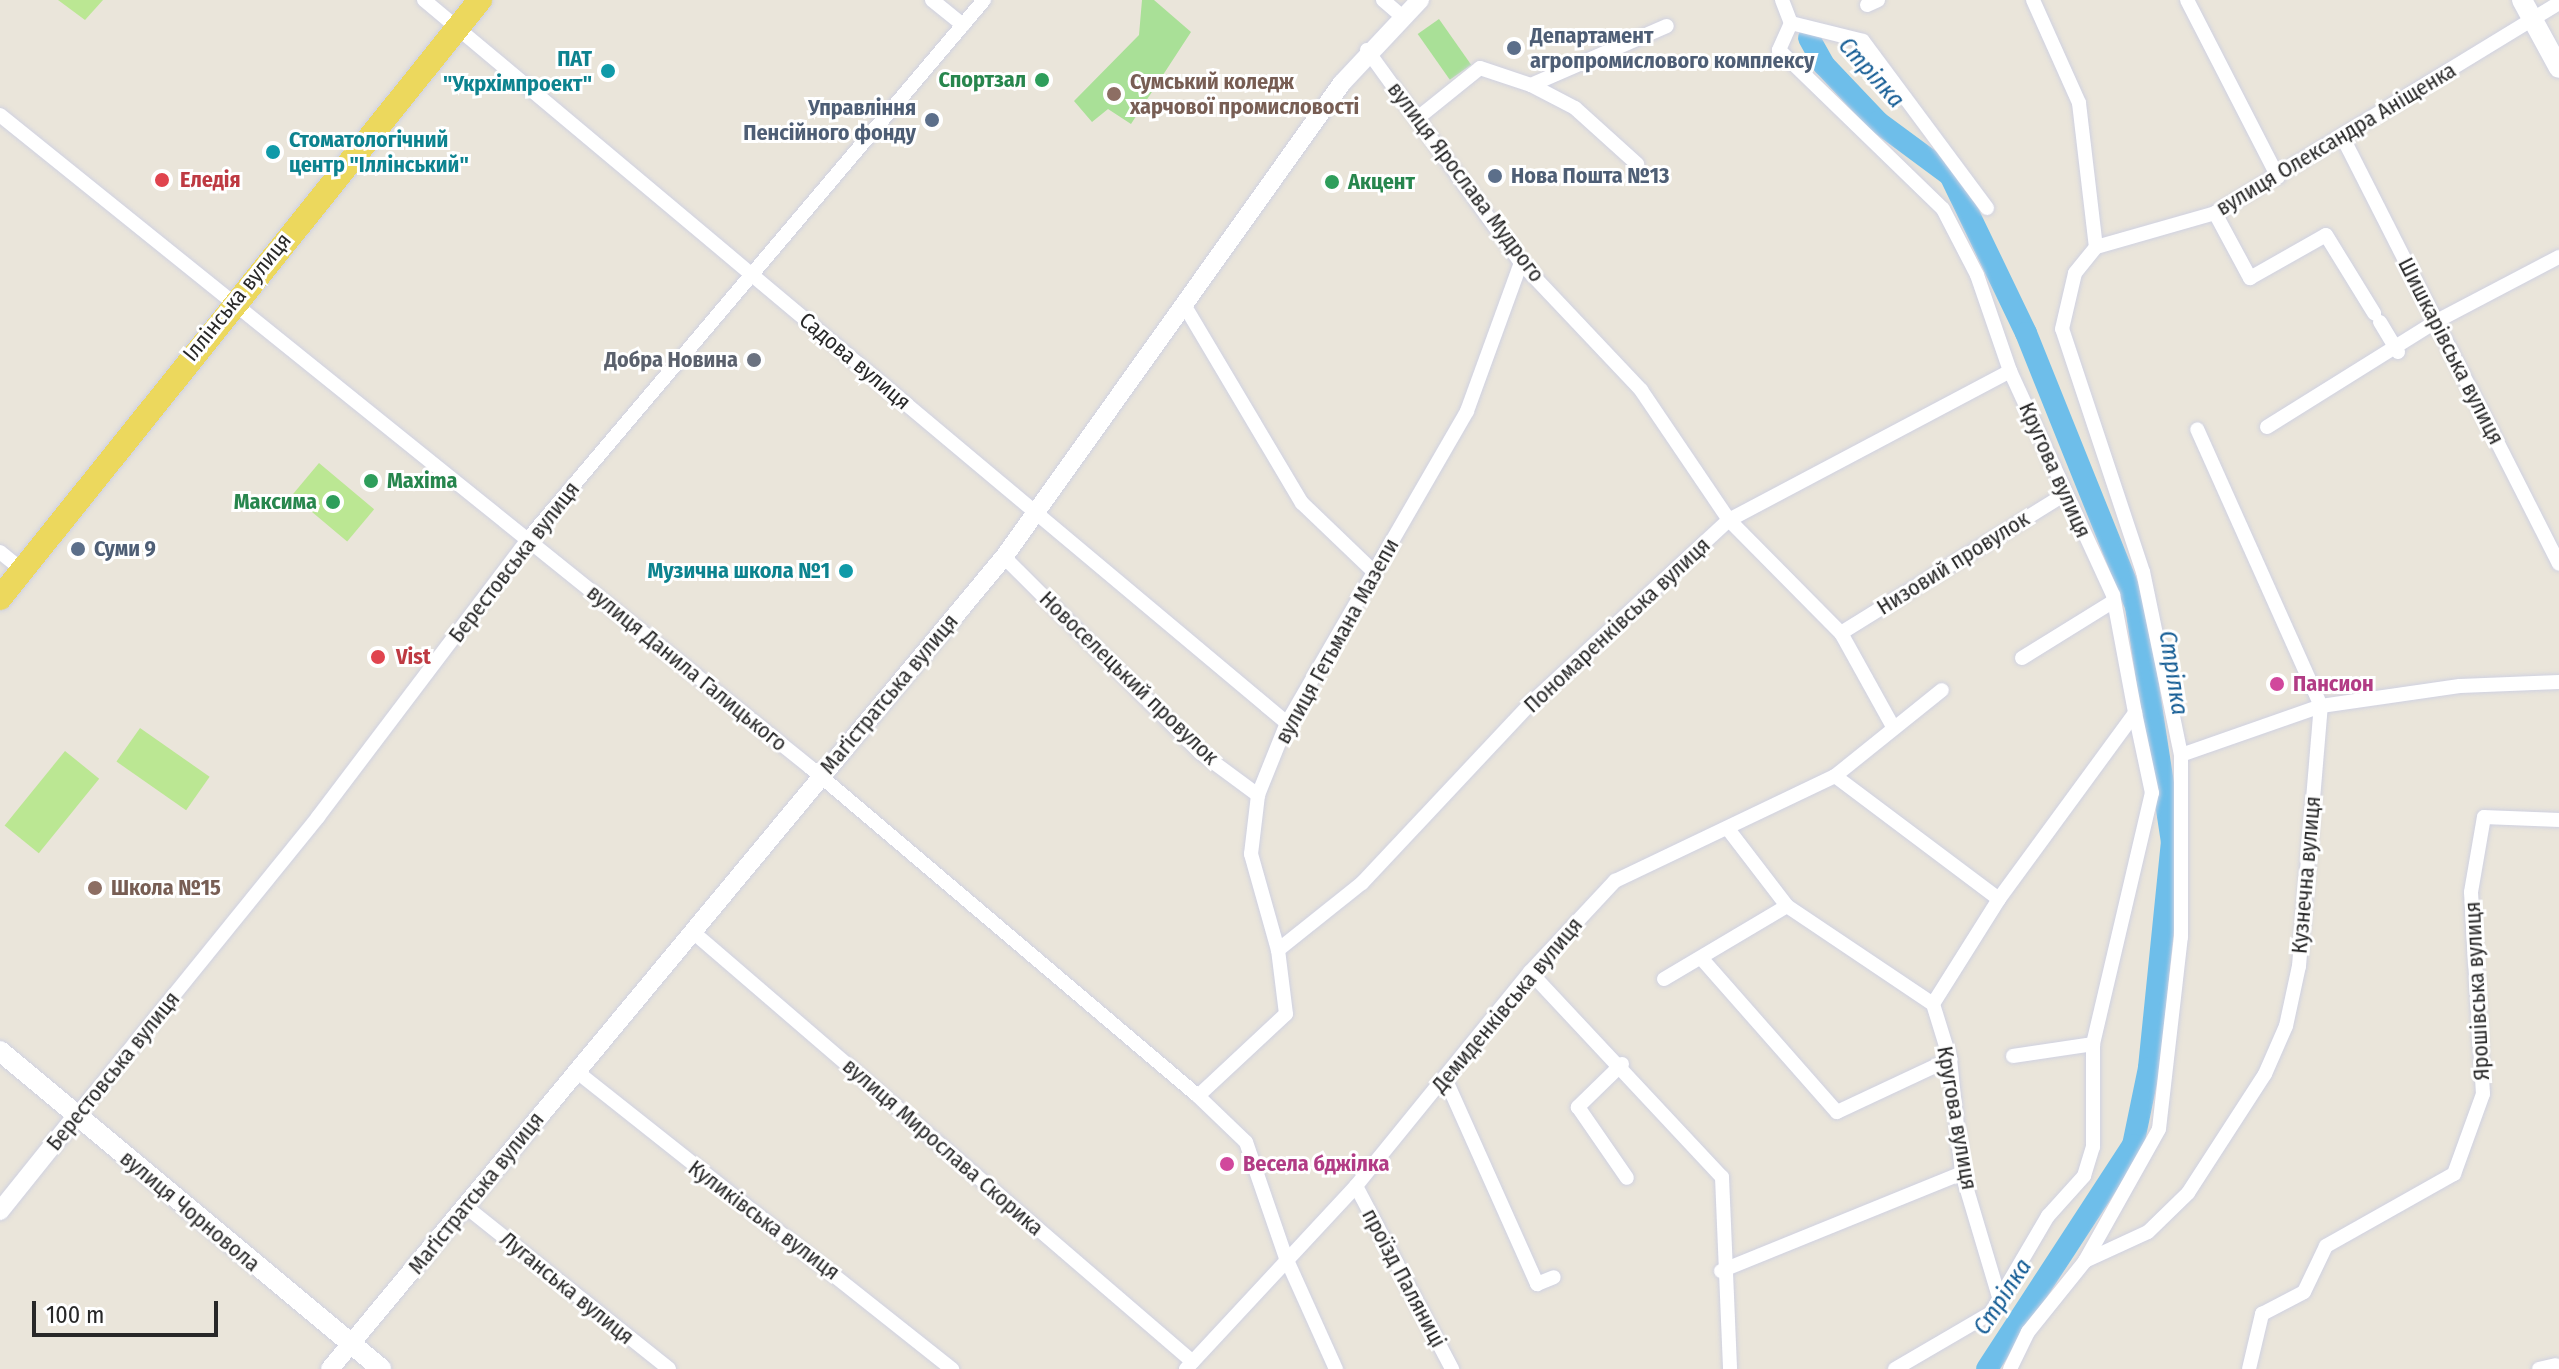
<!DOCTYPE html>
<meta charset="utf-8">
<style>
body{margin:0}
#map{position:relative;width:2559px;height:1369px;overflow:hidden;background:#eae5da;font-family:"Fira Sans Condensed",sans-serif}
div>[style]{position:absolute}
.green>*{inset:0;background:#a9e097;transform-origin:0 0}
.pitch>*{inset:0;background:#bbe793;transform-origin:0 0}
.river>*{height:22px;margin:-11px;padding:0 11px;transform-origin:11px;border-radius:11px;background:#6ebeea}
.roads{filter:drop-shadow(0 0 2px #cfd1e1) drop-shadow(0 0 2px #cfd1e1)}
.minor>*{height:14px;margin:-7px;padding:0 7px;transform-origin:7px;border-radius:7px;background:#fff}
.tertiary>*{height:18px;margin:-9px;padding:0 9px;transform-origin:9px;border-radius:9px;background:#fff}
.secondary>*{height:20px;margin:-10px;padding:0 10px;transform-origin:10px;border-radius:10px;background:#fff}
.primary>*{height:24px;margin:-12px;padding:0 12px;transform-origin:12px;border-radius:12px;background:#ecd85d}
.dots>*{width:22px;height:22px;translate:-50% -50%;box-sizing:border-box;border:4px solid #fff;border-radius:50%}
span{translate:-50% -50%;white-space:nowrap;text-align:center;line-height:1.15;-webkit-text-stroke:6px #fff;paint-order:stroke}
.service-label{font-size:22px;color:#4e5e75;font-weight:700}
.left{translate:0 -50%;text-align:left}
.right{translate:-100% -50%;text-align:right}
.culture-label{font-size:22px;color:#0d838f;font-weight:700}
.leisure-label{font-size:22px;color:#27864d;font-weight:700}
.education-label{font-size:22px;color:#785e54;font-weight:700}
.street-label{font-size:22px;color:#282828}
.health-label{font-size:22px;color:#be3a42;font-weight:700}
.worship-label{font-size:22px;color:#5b616d;font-weight:700}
.hotel-label{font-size:22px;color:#b23c85;font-weight:700}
.water-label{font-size:24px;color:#115a93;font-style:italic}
.scale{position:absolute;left:32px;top:1301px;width:186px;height:36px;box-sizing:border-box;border:4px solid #282828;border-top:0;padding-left:10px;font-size:24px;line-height:28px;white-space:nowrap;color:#282828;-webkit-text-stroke:6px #fff;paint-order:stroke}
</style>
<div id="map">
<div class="green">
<i style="clip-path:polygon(1142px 0,1154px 0,1191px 32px,1131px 124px,1108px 109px,1092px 122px,1074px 101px,1139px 35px)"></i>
<i style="left:1439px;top:19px;width:56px;height:26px;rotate:55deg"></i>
</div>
<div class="pitch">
<i style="clip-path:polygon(58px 0,103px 0,85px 20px)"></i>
<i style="left:319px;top:463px;width:72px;height:42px;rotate:40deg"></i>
<i style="left:140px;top:728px;width:85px;height:41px;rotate:35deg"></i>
<i style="left:65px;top:751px;width:44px;height:96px;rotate:39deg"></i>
</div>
<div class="river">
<i style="left:1809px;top:38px;width:31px;rotate:61deg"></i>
<i style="left:1824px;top:65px;width:79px;rotate:46.5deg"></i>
<i style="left:1878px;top:122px;width:89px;rotate:36.4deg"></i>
<i style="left:1950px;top:175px;width:175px;rotate:64.3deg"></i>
<i style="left:2026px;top:333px;width:295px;rotate:68.1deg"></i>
<i style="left:2136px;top:607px;width:237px;rotate:81.3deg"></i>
<i style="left:2172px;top:841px;width:228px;rotate:95.8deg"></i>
<i style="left:2149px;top:1068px;width:79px;rotate:101.7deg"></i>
<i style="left:2133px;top:1145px;width:267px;rotate:123.1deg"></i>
</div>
<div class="roads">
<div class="minor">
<i style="left:424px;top:0;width:1126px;rotate:39.96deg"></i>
<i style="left:932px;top:0;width:40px;rotate:39deg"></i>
<i style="left:1383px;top:0;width:23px;rotate:41deg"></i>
<i style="left:1782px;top:0;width:25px;rotate:69deg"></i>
<i style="left:2033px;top:0;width:113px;rotate:65.9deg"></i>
<i style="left:2079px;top:103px;width:145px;rotate:83.3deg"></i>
<i style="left:2187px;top:0;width:199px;rotate:62.8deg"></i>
<i style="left:1867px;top:5px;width:12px;rotate:-24deg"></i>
<i style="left:1791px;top:23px;width:30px;rotate:114deg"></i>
<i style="left:1779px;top:50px;width:228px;rotate:44.1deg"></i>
<i style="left:1943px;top:209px;width:74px;rotate:62.7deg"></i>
<i style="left:1977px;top:275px;width:102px;rotate:71deg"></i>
<i style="left:2010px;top:371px;width:247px;rotate:65.3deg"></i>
<i style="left:2113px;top:595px;width:120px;rotate:79.4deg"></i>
<i style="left:2135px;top:713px;width:230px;rotate:126.2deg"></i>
<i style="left:1999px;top:899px;width:124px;rotate:122.2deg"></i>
<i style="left:1933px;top:1004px;width:58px;rotate:72.8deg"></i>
<i style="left:1950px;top:1059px;width:115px;rotate:84deg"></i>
<i style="left:1962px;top:1173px;width:129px;rotate:73.4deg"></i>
<i style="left:1791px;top:23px;width:74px;rotate:14deg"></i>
<i style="left:1863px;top:41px;width:208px;rotate:53.4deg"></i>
<i style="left:1367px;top:50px;width:263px;rotate:54.1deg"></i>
<i style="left:1521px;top:263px;width:175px;rotate:46.6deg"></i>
<i style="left:1641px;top:390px;width:157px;rotate:55.9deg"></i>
<i style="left:1729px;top:520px;width:159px;rotate:45.3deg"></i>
<i style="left:1841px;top:633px;width:105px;rotate:61deg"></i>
<i style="left:1531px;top:85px;width:50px;rotate:27.6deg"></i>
<i style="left:1575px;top:108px;width:84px;rotate:42.1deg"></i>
<i style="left:0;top:115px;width:1041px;rotate:38.84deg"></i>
<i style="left:811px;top:768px;width:507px;rotate:40.28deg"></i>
<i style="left:1198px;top:1096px;width:66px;rotate:43.8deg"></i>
<i style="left:1246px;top:1142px;width:123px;rotate:71deg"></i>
<i style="left:1286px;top:1258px;width:122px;rotate:65.8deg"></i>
<i style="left:1419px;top:117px;width:78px;rotate:-38.8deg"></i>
<i style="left:1480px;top:68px;width:54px;rotate:18.4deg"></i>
<i style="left:1531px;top:85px;width:148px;rotate:-23.5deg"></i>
<i style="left:2344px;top:140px;width:475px;rotate:63.1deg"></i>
<i style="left:2215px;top:213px;width:74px;rotate:61.7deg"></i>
<i style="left:2250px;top:278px;width:87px;rotate:-29.5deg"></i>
<i style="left:2326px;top:235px;width:92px;rotate:58.4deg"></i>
<i style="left:1186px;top:308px;width:227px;rotate:59.3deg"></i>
<i style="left:1302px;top:503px;width:100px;rotate:43.8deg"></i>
<i style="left:2380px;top:322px;width:35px;rotate:59deg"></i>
<i style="left:2267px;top:427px;width:198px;rotate:-32deg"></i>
<i style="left:2435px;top:322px;width:140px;rotate:-27.7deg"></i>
<i style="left:0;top:552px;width:28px;rotate:39deg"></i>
<i style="left:1004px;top:557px;width:278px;rotate:44.9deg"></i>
<i style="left:1201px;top:753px;width:71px;rotate:36.4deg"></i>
<i style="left:1841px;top:633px;width:264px;rotate:-31.8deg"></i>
<i style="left:2022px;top:658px;width:108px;rotate:-31.8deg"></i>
<i style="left:2181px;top:755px;width:148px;rotate:-19.3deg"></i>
<i style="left:2321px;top:706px;width:140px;rotate:-8.2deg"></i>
<i style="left:2460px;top:686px;width:99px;rotate:-2.3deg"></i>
<i style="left:1835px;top:776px;width:205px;rotate:36.9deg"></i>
<i style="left:1728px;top:829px;width:97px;rotate:52.5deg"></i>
<i style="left:1787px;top:906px;width:176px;rotate:33.9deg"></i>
<i style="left:693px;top:932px;width:659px;rotate:40.7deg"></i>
<i style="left:1278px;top:950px;width:107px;rotate:-38.6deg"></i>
<i style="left:1362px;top:883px;width:244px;rotate:-46.8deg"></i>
<i style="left:1529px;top:705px;width:272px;rotate:-42.8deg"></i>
<i style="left:1729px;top:520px;width:318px;rotate:-27.9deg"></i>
<i style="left:1702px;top:959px;width:204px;rotate:48.6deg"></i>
<i style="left:1837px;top:1112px;width:125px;rotate:-25.1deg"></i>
<i style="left:1530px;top:972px;width:281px;rotate:46.9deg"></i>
<i style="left:1722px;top:1177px;width:192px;rotate:87.6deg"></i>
<i style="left:1664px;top:979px;width:143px;rotate:-30.7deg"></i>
<i style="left:2013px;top:1056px;width:81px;rotate:-8.5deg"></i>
<i style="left:1622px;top:1064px;width:62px;rotate:135.7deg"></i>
<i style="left:1578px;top:1107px;width:86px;rotate:55.4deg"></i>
<i style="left:576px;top:1071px;width:480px;rotate:38.4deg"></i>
<i style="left:1445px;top:1078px;width:226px;rotate:65.9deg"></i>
<i style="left:1537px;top:1284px;width:18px;rotate:-22deg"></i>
<i style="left:1198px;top:1096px;width:120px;rotate:-43deg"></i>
<i style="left:1286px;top:1014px;width:64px;rotate:-97.1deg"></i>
<i style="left:1278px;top:950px;width:100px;rotate:-105.7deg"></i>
<i style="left:1251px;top:854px;width:59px;rotate:-83.2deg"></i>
<i style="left:1258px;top:795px;width:78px;rotate:-68.1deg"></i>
<i style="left:1287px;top:723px;width:360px;rotate:-60deg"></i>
<i style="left:1467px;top:411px;width:158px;rotate:-70deg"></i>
<i style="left:76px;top:1116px;width:385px;rotate:-51deg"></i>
<i style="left:318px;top:817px;width:348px;rotate:-52.9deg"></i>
<i style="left:528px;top:539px;width:706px;rotate:-49.77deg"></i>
<i style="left:1356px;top:1186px;width:207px;rotate:62.3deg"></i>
<i style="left:465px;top:1206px;width:261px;rotate:38.6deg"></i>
<i style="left:2085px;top:1261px;width:69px;rotate:-24.7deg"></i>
<i style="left:2148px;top:1232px;width:56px;rotate:-44.3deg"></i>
<i style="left:2188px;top:1193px;width:142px;rotate:-57.1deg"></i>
<i style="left:2265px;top:1074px;width:52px;rotate:-66.4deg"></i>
<i style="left:2286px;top:1026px;width:61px;rotate:-77.8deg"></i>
<i style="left:2299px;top:966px;width:261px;rotate:-85.2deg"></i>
<i style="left:2321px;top:706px;width:303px;rotate:-114.1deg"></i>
<i style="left:1721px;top:1271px;width:260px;rotate:-22.1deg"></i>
<i style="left:1186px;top:1369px;width:250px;rotate:-47.1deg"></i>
<i style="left:1356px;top:1186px;width:276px;rotate:-50.9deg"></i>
<i style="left:1530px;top:972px;width:125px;rotate:-47deg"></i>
<i style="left:1615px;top:881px;width:244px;rotate:-25.5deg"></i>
<i style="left:1835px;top:776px;width:137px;rotate:-38.8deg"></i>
<i style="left:1895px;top:1369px;width:111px;rotate:-30.3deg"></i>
<i style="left:1991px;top:1313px;width:113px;rotate:-59.6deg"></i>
<i style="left:2048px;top:1216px;width:54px;rotate:-48deg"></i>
<i style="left:2084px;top:1176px;width:30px;rotate:-73deg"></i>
<i style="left:2093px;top:1147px;width:103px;rotate:-90deg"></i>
<i style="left:2093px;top:1044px;width:258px;rotate:-76.8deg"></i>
<i style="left:2152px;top:793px;width:82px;rotate:-102deg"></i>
<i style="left:2010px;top:1369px;width:41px;rotate:-64.1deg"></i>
<i style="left:2028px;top:1332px;width:91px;rotate:-51.2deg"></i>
<i style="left:2085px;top:1261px;width:151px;rotate:-60.7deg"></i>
<i style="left:2159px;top:1129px;width:193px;rotate:-83.5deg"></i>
<i style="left:2181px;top:937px;width:182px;rotate:-90deg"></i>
<i style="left:2181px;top:755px;width:187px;rotate:-101.7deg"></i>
<i style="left:2143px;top:572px;width:256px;rotate:-108.4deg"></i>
<i style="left:2062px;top:329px;width:57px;rotate:-76.9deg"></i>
<i style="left:2075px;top:273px;width:33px;rotate:-51deg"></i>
<i style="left:2096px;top:247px;width:124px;rotate:-15.9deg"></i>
<i style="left:2215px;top:213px;width:403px;rotate:-31.4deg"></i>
<i style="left:2249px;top:1369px;width:57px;rotate:-76.7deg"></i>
<i style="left:2262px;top:1314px;width:47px;rotate:-27.6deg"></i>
<i style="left:2304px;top:1292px;width:51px;rotate:-64.4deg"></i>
<i style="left:2326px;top:1246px;width:147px;rotate:-29.4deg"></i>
<i style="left:2454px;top:1174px;width:85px;rotate:-70.1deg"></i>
<i style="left:2483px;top:1094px;width:202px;rotate:-93.4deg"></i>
<i style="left:2471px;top:892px;width:76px;rotate:-80.2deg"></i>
<i style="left:2484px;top:817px;width:75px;rotate:2.3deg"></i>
<i style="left:2539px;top:1369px;width:17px;rotate:-13deg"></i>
</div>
<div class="tertiary">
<i style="left:0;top:1211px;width:122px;rotate:-51.3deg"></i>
<i style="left:330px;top:1369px;width:1055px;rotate:-50.31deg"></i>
<i style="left:1004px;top:557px;width:582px;rotate:-54.51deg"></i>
<i style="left:1342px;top:83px;width:114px;rotate:-46.8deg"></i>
</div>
<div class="secondary">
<i style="left:2522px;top:0;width:77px;rotate:61.4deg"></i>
<i style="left:0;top:1051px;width:496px;rotate:39.8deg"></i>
</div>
<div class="primary">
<i style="left:0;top:598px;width:767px;rotate:-51.25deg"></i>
</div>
</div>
<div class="dots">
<i style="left:1514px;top:48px;background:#5c6f8a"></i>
<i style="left:608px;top:71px;background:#0f9aa8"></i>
<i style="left:1042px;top:80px;background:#2e9e5b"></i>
<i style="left:1114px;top:94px;background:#8d6e63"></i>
<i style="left:932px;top:120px;background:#5c6f8a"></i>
<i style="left:273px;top:152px;background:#0f9aa8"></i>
<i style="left:1495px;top:176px;background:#5c6f8a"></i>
<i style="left:162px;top:180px;background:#e0444e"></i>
<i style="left:1332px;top:182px;background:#2e9e5b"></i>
<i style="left:754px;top:360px;background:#6b7280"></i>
<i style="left:371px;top:481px;background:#2e9e5b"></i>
<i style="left:333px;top:502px;background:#2e9e5b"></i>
<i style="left:78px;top:549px;background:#5c6f8a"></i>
<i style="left:846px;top:571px;background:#0f9aa8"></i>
<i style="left:378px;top:657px;background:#e0444e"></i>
<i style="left:2277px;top:684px;background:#d1479c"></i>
<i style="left:95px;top:888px;background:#8d6e63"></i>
<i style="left:1227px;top:1164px;background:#d1479c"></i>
</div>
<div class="service-label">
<span class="left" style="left:1530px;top:48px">Департамент<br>агропромислового комплексу</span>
<span class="right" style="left:916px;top:120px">Управління<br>Пенсійного фонду</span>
<span class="left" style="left:1511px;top:176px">Нова Пошта №13</span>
<span class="left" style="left:94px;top:549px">Суми 9</span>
</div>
<div class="culture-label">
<span class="right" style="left:592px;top:71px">ПАТ<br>"Укрхімпроект"</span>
<span class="left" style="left:289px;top:152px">Стоматологічний<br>центр "Іллінський"</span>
<span class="right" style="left:830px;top:571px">Музична школа №1</span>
</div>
<div class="leisure-label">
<span class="right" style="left:1026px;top:80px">Спортзал</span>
<span class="left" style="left:1348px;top:182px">Акцент</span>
<span class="left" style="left:387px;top:481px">Maxima</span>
<span class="right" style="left:317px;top:502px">Максима</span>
</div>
<div class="education-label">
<span class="left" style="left:1130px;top:94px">Сумський коледж<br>харчової промисловості</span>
<span class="left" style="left:111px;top:888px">Школа №15</span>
</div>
<div class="street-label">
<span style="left:2336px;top:139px;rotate:-31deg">вулиця Олександра Аніщенка</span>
<span style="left:1466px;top:182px;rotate:53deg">вулиця Ярослава Мудрого</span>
<span style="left:237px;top:297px;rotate:-51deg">Іллінська вулиця</span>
<span style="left:2451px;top:351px;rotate:63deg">Шишкарівська вулиця</span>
<span style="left:855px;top:361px;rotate:40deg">Садова вулиця</span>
<span style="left:2055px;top:470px;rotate:66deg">Кругова вулиця</span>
<span style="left:514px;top:562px;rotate:-52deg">Берестовська вулиця</span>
<span style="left:1953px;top:563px;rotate:-32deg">Низовий провулок</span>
<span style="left:1617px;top:625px;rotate:-43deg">Пономаренківська вулиця</span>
<span style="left:1337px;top:641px;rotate:-61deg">вулиця Гетьмана Мазепи</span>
<span style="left:687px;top:668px;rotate:39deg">вулиця Данила Галицького</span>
<span style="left:1129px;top:678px;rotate:44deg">Новоселецький провулок</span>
<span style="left:889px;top:694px;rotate:-50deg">Маґістратська вулиця</span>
<span style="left:2306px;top:875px;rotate:-85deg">Кузнечна вулиця</span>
<span style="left:2477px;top:991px;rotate:-93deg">Ярошівська вулиця</span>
<span style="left:1507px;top:1005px;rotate:-50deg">Демиденківська вулиця</span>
<span style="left:113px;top:1071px;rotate:-51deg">Берестовська вулиця</span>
<span style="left:1957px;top:1118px;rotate:80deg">Кругова вулиця</span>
<span style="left:943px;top:1147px;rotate:41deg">вулиця Мирослава Скорика</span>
<span style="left:476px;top:1193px;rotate:-51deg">Маґістратська вулиця</span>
<span style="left:190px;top:1211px;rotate:40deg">вулиця Чорновола</span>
<span style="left:764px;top:1220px;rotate:37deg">Куликівська вулиця</span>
<span style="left:1404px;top:1278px;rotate:62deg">проїзд Паляниці</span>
<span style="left:567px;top:1288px;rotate:39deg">Луганська вулиця</span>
</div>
<div class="health-label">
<span class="left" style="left:180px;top:180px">Еледія</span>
<span class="left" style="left:396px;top:657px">Vist</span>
</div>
<div class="worship-label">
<span class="right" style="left:738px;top:360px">Добра Новина</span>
</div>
<div class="hotel-label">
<span class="left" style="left:2293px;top:684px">Пансион</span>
<span class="left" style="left:1243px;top:1164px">Весела бджілка</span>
</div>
<div class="water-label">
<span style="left:1871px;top:73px;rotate:48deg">Стрілка</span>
<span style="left:2173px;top:673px;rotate:81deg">Стрілка</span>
<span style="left:2003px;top:1297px;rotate:-57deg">Стрілка</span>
</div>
<div class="scale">100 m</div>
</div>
